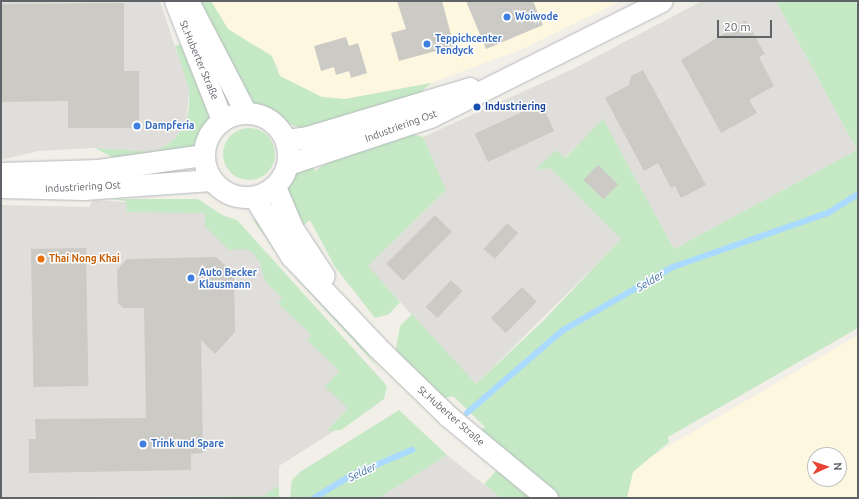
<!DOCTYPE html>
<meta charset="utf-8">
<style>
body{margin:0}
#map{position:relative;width:859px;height:499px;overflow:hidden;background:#f1efe8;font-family:Ubuntu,sans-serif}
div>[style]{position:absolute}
.commercial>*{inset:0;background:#fef7e0}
.industrial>*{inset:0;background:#e0deda}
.green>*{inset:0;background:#c5e8c5}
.round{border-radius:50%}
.stream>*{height:5.5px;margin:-2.75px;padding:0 2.75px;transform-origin:2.75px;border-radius:2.75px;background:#aadaff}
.building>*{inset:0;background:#cccac5;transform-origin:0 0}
.roads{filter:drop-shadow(0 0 1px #b5b8bc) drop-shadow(0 0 1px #b5b8bc)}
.tertiary>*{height:21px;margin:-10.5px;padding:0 10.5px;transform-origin:10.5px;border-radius:10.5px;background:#fff}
.tertiary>.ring{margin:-10.5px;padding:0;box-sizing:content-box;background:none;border:21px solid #fff;border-radius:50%}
.dots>*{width:11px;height:11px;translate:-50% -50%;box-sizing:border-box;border:2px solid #fff;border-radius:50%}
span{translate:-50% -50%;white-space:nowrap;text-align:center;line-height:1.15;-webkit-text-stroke:3px #fff;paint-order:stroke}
.shop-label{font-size:10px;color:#366cbe;font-weight:700}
.left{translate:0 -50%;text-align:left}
.street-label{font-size:10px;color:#5f6368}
.transit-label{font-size:10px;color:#164399;font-weight:700}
.food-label{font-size:10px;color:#c56008;font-weight:700}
.water-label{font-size:11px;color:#4174aa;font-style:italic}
.frame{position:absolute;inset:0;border:2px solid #5f6368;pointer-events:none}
.north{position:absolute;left:807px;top:447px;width:40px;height:40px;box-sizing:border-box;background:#fff;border:1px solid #bfc1c3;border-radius:50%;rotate:87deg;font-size:11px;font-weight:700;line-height:16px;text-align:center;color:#5f6368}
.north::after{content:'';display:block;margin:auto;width:14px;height:18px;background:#ea4335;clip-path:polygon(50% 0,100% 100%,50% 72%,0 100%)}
.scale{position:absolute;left:717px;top:20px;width:55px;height:18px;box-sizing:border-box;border:2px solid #5f6368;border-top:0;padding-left:5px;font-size:12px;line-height:14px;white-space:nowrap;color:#5f6368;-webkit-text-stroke:3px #fff;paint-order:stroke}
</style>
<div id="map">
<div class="commercial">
<i style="clip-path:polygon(211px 1px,621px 1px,522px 49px,431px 83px,345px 99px,322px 97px,288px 82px,280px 76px,277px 65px,228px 29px)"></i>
<i style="clip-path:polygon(evenodd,858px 335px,858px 498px,627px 498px,629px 480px,640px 463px,858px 335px,815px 455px,839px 455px,839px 479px,815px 479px,815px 455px)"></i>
</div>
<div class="industrial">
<i style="clip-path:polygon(1px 1px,160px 1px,189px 89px,186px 123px,174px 140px,155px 152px,95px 148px,38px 151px,1px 160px)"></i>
<i style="clip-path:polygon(702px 1px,776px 1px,857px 150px,674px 249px,603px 120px,564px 158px,536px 170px,550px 168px,622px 239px,476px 384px,367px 266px,445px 190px,423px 137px,575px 68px)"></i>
<i style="clip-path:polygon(93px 200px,210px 207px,251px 247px,375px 405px,279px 466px,279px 486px,263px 496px,1px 497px,1px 205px,89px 207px)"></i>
<i style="clip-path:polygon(447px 455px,501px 498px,379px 498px)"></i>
</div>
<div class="green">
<i style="clip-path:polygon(197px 1px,211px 1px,228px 29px,272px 56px,280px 76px,322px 97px,345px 99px,431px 83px,418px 95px,302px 128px,294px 126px,270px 111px,253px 106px)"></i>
<i style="clip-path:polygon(776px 1px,855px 1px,858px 6px,858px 328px,668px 437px,669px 442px,633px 472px,627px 498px,560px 498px,480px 431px,485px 427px,453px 396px,441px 399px,395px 355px,400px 326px,412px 314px,476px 384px,543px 321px,621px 239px,550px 168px,535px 170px,556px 150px,565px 158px,603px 119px,674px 249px,857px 150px)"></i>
<i style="clip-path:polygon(185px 43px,211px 121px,201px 140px,194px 148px,123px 163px,95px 148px,155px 152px,174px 140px,186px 123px,189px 106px,189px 89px,175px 46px)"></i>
<i class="round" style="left:223px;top:128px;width:52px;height:52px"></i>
<i style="clip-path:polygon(413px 134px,423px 137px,446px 190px,368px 266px,400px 302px,389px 314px,375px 318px,335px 267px,310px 220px,299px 229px,289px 206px,287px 188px,296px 170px,312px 163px,315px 171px,329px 161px)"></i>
<i style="clip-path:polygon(111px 199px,198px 199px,222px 215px,237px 220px,387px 386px,384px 399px,341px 430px,327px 431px,348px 408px,325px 387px,339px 371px,307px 340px,311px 335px,278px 303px,282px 298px,265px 281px,260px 263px,253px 253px,247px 249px,229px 250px,205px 226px,205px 213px,127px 212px,126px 201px)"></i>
<i style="clip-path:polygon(253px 220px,260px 220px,382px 372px,291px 272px)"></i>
<i style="clip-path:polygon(399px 410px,447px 455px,379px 498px,290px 498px,292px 480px,300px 472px)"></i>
<i style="clip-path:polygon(496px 471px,503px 474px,531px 498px,501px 498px,484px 484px)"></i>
<i style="clip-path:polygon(279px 486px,279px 498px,1px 498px,263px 496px)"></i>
</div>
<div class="stream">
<i style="left:467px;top:413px;width:125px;rotate:-40.8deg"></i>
<i style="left:562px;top:331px;width:128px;rotate:-30deg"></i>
<i style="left:673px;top:267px;width:164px;rotate:-19.2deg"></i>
<i style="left:828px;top:213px;width:36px;rotate:-32deg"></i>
<i style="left:314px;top:498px;width:44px;rotate:-31.2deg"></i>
<i style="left:352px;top:475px;width:65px;rotate:-22.6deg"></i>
</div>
<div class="building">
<i style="clip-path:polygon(397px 1px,442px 1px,454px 46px,399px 61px,391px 33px,406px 29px)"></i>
<i style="clip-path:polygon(466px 1px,533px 1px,543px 25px,486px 49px)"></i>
<i style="clip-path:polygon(124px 3px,124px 71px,139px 71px,139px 122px,133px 128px,68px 128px,68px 101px,1px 102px,1px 4px)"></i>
<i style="clip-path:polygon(746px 20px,765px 54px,759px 57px,774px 86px,749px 100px,757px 113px,721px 133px,681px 60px)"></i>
<i style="clip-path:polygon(346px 37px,349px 46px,358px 43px,367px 73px,351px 78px,349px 71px,336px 75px,334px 67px,321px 71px,314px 46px)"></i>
<i style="clip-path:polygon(643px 70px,706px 185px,681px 198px,675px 186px,671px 188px,658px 163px,644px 171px,605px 98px,629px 85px,631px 76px)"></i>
<i style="left:541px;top:103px;width:31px;height:73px;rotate:65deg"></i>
<i style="left:598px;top:165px;width:28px;height:21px;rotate:44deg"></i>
<i style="left:435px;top:215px;width:24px;height:69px;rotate:45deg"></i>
<i style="left:507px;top:223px;width:15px;height:35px;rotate:42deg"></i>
<i style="left:86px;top:248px;width:138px;height:55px;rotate:89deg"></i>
<i style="clip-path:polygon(216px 257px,234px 274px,235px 332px,215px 354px,201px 340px,203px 453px,191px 454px,191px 470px,29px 473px,29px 439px,36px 439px,35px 419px,146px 418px,144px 308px,123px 308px,118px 303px,117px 270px,127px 259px)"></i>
<i style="left:451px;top:280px;width:16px;height:37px;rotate:43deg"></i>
<i style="left:522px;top:287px;width:21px;height:44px;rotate:45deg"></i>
</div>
<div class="roads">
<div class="tertiary">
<i style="left:175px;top:1px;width:128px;rotate:68.4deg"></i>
<i style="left:188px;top:1px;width:126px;rotate:62.6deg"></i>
<i class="ring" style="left:204px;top:113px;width:63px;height:63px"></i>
<i style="left:286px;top:140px;width:21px;rotate:-8deg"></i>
<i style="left:307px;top:137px;width:170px;rotate:-16.7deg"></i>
<i style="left:288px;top:164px;width:150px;rotate:-18.3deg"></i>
<i style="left:430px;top:117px;width:259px;rotate:-26.6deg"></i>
<i style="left:1px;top:173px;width:97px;rotate:-1.8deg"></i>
<i style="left:98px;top:170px;width:107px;rotate:-8.1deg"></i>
<i style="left:1px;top:187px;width:82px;rotate:1.4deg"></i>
<i style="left:83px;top:189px;width:129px;rotate:-4deg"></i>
<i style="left:275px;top:187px;width:46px;rotate:66.8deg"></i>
<i style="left:293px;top:229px;width:56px;rotate:56.6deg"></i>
<i style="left:254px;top:197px;width:70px;rotate:57.9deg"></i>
<i style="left:291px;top:256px;width:125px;rotate:46.6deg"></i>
<i style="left:377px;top:347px;width:99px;rotate:44.2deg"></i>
<i style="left:448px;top:416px;width:129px;rotate:39.6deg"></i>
</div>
</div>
<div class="dots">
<i style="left:507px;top:17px;background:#3f7fe0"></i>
<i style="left:427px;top:44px;background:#3f7fe0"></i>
<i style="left:477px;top:107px;background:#1a4fb4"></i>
<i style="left:137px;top:126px;background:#3f7fe0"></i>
<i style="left:41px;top:259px;background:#e8710a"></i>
<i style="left:191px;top:278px;background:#3f7fe0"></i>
<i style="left:143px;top:444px;background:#3f7fe0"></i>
</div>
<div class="shop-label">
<span class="left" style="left:515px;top:17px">Woiwode</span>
<span class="left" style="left:435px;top:44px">Teppichcenter<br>Tendyck</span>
<span class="left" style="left:145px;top:126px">Dampferia</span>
<span class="left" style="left:199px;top:278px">Auto Becker<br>Klausmann</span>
<span class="left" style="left:151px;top:444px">Trink und Spare</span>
</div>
<div class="street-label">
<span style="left:199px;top:60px;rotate:67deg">St.Huberter Straße</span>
<span style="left:401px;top:126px;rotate:-20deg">Industriering Ost</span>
<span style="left:83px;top:187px;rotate:-3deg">Industriering Ost</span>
<span style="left:451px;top:416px;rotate:41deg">St.Huberter Straße</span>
</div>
<div class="transit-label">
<span class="left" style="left:485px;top:107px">Industriering</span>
</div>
<div class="food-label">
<span class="left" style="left:49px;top:259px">Thai Nong Khai</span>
</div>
<div class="water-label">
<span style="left:650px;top:281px;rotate:-30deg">Selder</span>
<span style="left:362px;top:472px;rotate:-25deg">Selder</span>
</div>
<div class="frame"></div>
<div class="north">N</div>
<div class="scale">20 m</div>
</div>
